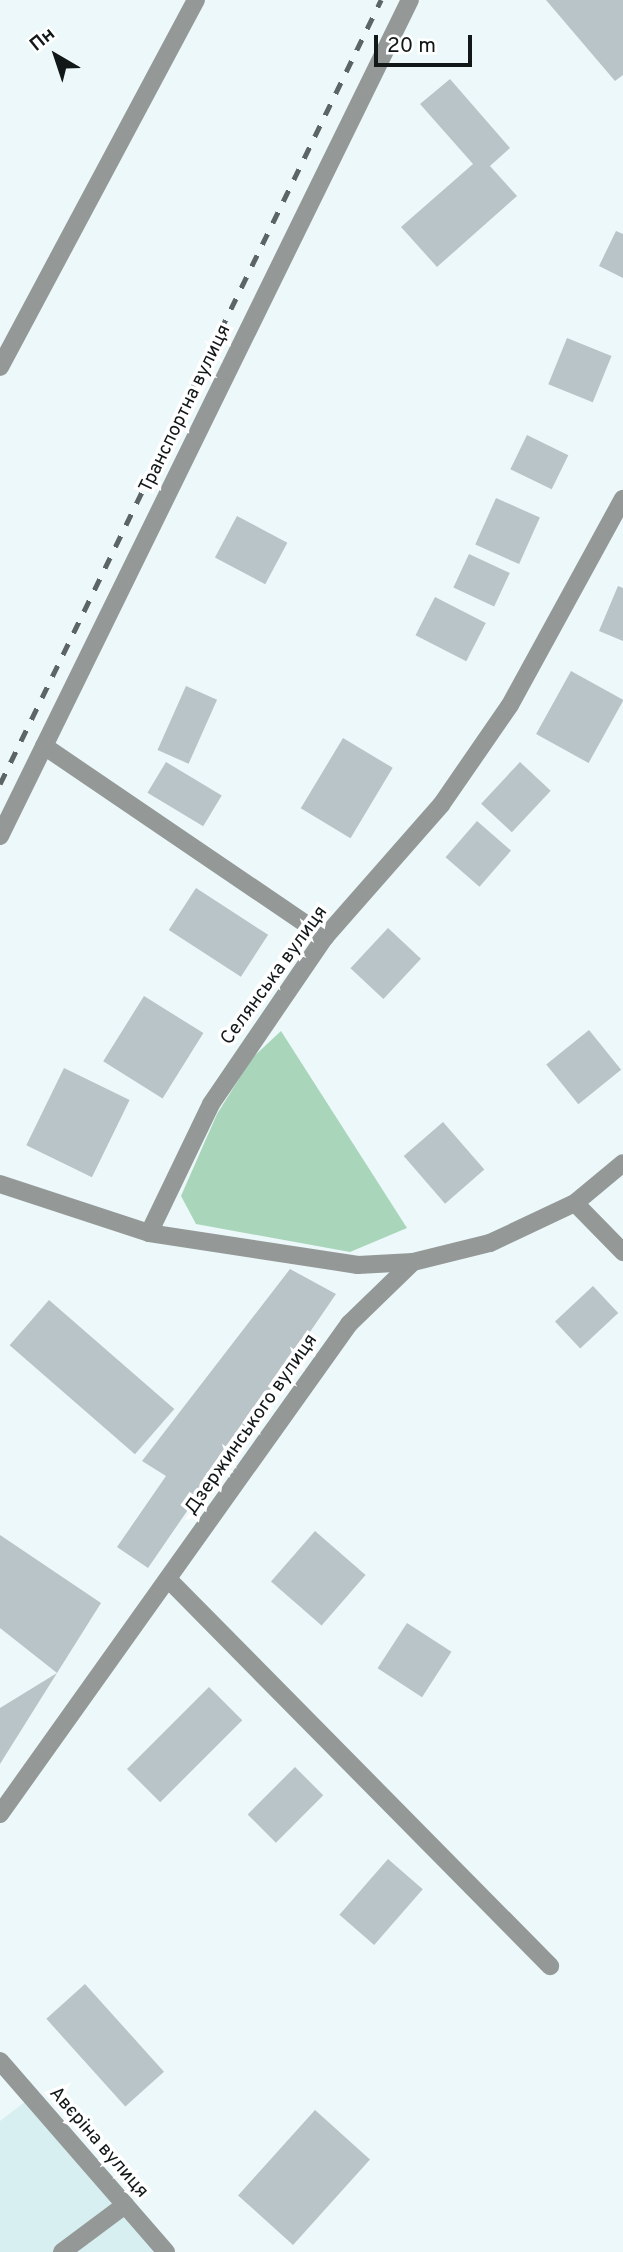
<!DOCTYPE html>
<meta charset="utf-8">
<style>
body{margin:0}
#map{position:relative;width:623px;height:2252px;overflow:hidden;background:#ecf8f9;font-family:Overpass,sans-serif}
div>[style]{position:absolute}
.built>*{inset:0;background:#d8eff1}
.green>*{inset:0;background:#a9d6bb}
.building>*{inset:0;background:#b9c4c8;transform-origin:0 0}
.street>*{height:18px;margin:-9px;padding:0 9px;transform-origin:9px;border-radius:9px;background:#949998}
.rail>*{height:5px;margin-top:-2.5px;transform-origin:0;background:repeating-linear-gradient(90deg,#5d6465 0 12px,transparent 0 24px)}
span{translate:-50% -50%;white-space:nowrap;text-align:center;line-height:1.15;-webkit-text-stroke:7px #fff;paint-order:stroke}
.street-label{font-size:19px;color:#121717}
.north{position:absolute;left:21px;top:21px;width:70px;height:70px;-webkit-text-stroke:5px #fff;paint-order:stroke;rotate:321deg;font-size:19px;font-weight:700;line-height:28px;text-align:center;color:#121717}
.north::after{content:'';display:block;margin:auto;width:24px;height:32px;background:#121717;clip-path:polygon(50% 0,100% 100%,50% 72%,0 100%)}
.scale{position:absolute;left:374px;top:35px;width:98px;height:32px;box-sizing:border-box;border:4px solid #121717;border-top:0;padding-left:9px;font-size:21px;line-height:24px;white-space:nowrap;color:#121717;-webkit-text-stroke:5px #fff;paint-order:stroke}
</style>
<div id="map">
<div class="built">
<i style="clip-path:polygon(30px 2098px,166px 2252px,0 2252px,0 2121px)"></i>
</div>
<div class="green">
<i style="clip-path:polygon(281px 1031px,407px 1228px,350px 1252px,196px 1224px,181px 1196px,217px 1114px,252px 1058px)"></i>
</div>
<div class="building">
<i style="clip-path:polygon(546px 0,623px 0,623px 75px,615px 81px)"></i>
<i style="clip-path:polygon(450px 79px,510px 148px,490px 166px,517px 196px,437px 267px,401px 227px,473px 164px,420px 104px)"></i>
<i style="clip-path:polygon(616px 231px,623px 234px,623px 278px,599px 266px)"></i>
<i style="left:567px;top:338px;width:48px;height:50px;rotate:22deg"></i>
<i style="left:527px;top:435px;width:46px;height:38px;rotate:26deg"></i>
<i style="left:496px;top:498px;width:48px;height:51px;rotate:24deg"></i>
<i style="left:237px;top:516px;width:57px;height:47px;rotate:28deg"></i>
<i style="left:469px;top:554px;width:45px;height:37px;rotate:25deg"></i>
<i style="clip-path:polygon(618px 586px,623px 588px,623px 641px,599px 631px)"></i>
<i style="left:435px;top:597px;width:57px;height:43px;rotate:27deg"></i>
<i style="left:571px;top:671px;width:60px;height:72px;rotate:29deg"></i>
<i style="left:186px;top:686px;width:34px;height:70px;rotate:24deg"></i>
<i style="left:343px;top:738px;width:58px;height:82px;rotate:31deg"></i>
<i style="left:166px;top:762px;width:65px;height:36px;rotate:31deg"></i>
<i style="left:520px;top:762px;width:42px;height:57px;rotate:43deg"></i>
<i style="left:477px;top:821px;width:45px;height:48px;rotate:41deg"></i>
<i style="left:196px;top:888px;width:86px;height:50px;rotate:33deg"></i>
<i style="left:388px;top:928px;width:45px;height:55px;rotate:43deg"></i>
<i style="left:144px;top:996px;width:70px;height:77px;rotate:32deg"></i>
<i style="left:589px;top:1030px;width:51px;height:55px;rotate:51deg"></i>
<i style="left:64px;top:1068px;width:73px;height:86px;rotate:26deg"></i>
<i style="left:443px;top:1122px;width:63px;height:52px;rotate:49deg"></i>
<i style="clip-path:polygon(290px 1269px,336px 1294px,148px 1568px,117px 1547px,166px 1476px,142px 1461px)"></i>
<i style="left:593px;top:1286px;width:37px;height:52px;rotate:47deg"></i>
<i style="left:49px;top:1300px;width:166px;height:60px;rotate:41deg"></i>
<i style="left:315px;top:1531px;width:67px;height:67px;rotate:41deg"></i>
<i style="clip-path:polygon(0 1535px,101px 1603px,57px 1673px,0 1628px)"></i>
<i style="left:407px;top:1623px;width:53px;height:54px;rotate:33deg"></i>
<i style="clip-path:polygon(57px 1673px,0 1764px,0 1708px)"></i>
<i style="left:209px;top:1687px;width:47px;height:116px;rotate:45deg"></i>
<i style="left:295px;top:1767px;width:40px;height:67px;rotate:45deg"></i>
<i style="left:388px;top:1859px;width:46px;height:74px;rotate:41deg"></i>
<i style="left:85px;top:1984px;width:118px;height:52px;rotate:48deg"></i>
<i style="left:315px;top:2110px;width:74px;height:115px;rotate:42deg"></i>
</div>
<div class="street">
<i style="left:0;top:367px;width:416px;rotate:-61.9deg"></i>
<i style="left:44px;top:746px;width:340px;rotate:34.2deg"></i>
<i style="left:0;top:836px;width:931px;rotate:-63.88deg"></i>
<i style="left:0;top:1184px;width:157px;rotate:18.2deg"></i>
<i style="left:575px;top:1203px;width:69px;rotate:45.6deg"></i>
<i style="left:413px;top:1262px;width:55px;rotate:176.9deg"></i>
<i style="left:358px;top:1265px;width:211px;rotate:-171.3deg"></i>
<i style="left:149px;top:1233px;width:143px;rotate:-64.3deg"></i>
<i style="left:211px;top:1104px;width:202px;rotate:-55.7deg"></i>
<i style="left:325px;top:937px;width:176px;rotate:-48.7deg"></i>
<i style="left:441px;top:805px;width:121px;rotate:-55.4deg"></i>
<i style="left:510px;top:705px;width:235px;rotate:-61.3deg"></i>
<i style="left:168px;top:1579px;width:544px;rotate:45.37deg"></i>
<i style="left:0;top:1814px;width:602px;rotate:-54.54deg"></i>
<i style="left:349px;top:1324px;width:89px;rotate:-44.1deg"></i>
<i style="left:413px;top:1262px;width:79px;rotate:-13.9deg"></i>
<i style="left:490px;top:1243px;width:94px;rotate:-25.2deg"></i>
<i style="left:575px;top:1203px;width:62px;rotate:-39.8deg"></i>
<i style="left:0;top:2061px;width:253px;rotate:49deg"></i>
<i style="left:62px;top:2252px;width:79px;rotate:-36.7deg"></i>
</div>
<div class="rail">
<i style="left:0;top:784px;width:872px;rotate:-64.08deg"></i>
</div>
<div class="street-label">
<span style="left:186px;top:409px;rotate:-64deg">Транспортна вулиця</span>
<span style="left:275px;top:976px;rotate:-54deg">Селянська вулиця</span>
<span style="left:252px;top:1425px;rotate:-55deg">Дзержинського вулиця</span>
<span style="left:98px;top:2143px;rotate:49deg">Авєріна вулиця</span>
</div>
<div class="north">Пн</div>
<div class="scale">20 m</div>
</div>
